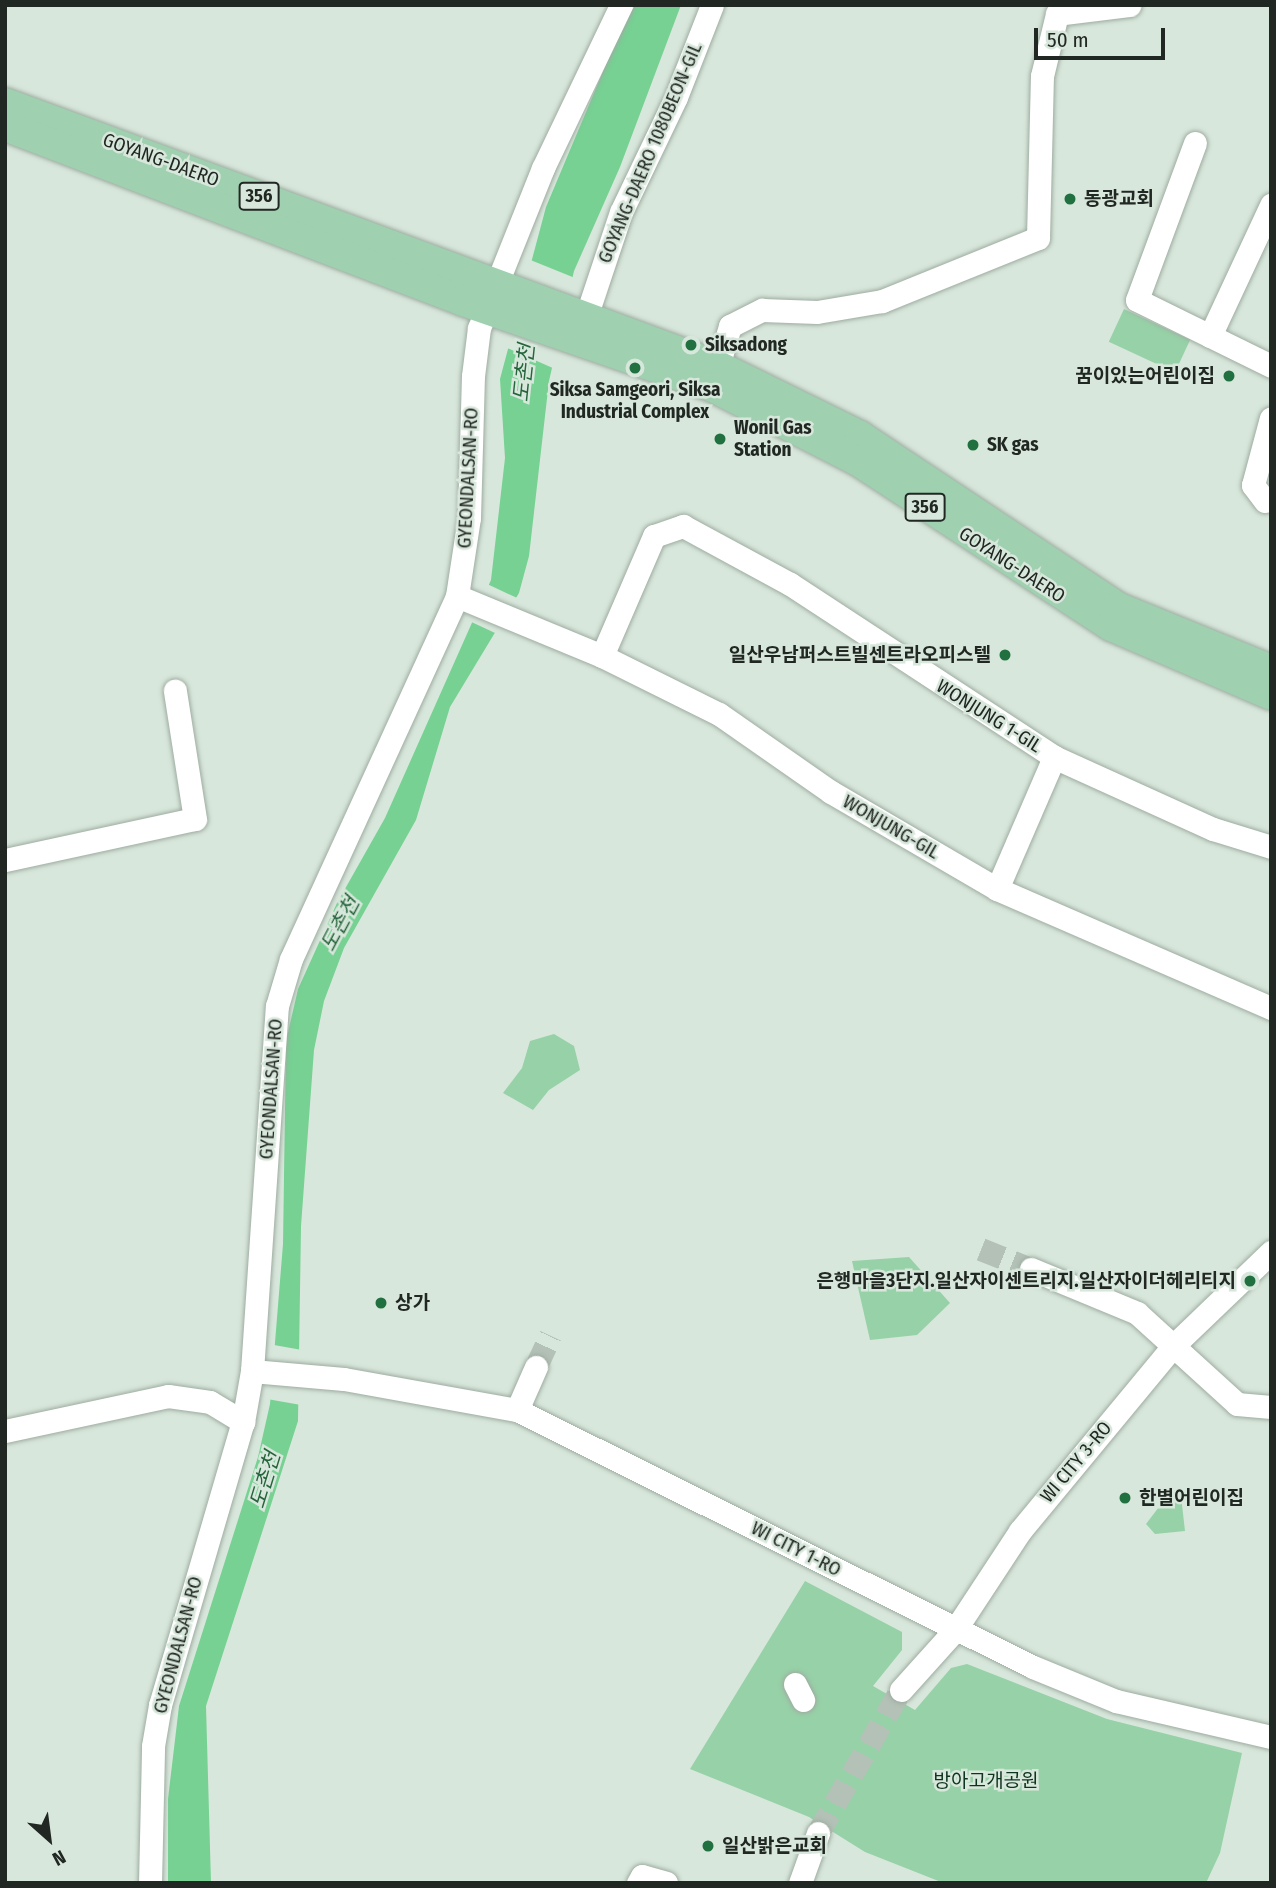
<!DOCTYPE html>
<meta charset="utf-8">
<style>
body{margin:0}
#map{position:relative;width:1276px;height:1888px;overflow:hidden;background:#d8e7db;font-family:"Fira Sans Condensed","Noto Sans KR",sans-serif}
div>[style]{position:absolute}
.green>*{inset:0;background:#97d1a7;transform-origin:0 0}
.water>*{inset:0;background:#76d193}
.pier>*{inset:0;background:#d8e7db;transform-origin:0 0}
.minor-tunnel>*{height:23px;margin-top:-11.5px;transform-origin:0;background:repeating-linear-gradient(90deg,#b3c1b6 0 23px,transparent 0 34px)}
.roads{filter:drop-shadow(0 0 2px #9eaca1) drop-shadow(0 0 2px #9eaca1)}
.minor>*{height:23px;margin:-11.5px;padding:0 11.5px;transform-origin:11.5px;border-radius:11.5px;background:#fff}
.major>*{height:30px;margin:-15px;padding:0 15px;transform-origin:15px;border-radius:15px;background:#9fd0af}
.dots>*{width:19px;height:19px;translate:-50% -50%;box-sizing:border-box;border:4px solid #d8e7db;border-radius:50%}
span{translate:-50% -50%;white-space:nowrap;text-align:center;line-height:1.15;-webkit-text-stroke:5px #d8e7db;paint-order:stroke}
.shield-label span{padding:2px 5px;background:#d8e7db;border:2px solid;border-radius:5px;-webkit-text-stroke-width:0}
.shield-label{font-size:18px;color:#212722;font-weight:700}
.street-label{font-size:19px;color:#212722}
.poi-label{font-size:19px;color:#212722;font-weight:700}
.left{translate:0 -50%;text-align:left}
.right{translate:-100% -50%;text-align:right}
.park-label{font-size:19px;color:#0d341c}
.water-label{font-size:21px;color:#25653c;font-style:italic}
.frame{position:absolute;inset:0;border:7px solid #212722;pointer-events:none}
.north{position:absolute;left:14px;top:1804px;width:70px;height:70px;-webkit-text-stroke:5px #d8e7db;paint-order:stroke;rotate:152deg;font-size:19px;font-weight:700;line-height:28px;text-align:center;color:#212722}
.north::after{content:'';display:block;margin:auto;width:24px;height:32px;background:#212722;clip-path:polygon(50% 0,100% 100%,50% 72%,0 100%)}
.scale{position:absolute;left:1034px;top:28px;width:131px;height:32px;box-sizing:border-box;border:4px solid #212722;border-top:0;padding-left:9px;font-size:21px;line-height:24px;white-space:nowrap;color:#212722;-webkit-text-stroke:5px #d8e7db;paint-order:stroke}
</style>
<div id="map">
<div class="green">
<i style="left:1124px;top:309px;width:73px;height:36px;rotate:25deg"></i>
<i style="clip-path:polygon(554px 1034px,574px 1046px,580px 1070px,549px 1090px,533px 1110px,503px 1093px,522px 1068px,530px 1041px)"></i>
<i style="clip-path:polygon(909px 1257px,950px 1303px,917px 1335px,870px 1340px,852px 1261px)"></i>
<i style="clip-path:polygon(1181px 1496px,1185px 1531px,1155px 1534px,1146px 1524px,1165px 1499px)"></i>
<i style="clip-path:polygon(805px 1581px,902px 1632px,902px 1650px,873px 1686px,915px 1710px,951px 1668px,967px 1664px,1107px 1719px,1242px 1753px,1220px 1853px,1206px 1883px,941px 1882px,865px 1852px,809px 1817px,690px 1769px)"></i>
</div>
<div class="water">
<i style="clip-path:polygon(631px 5px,681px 5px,620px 167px,574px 271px,549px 381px,529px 556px,519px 593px,450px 707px,416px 820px,344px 948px,324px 1001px,314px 1050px,301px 1226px,298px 1421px,206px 1706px,211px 1883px,168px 1883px,168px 1799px,179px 1706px,258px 1457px,270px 1404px,283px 1244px,286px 1041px,298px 989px,337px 903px,385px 818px,491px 580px,505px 458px,500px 379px,546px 207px)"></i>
</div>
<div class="pier">
<i style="clip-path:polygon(528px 259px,575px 278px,555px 369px,505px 347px)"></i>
<i style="left:485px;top:583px;width:38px;height:41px;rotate:25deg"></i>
<i style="clip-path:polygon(274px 1345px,302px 1350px,301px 1405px,267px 1399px)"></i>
</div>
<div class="minor-tunnel">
<i style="left:981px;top:1249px;width:54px;rotate:21.8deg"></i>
<i style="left:536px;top:1367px;width:35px;rotate:-65deg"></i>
<i style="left:818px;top:1833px;width:165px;rotate:-59.9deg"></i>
</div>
<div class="roads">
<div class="minor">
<i style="left:1195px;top:143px;width:167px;rotate:110.3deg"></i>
<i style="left:1137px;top:300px;width:149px;rotate:26.2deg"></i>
<i style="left:581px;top:332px;width:126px;rotate:-71.6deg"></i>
<i style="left:621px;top:212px;width:127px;rotate:-64.4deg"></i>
<i style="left:676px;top:97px;width:99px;rotate:-68.6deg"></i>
<i style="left:1210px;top:336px;width:145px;rotate:-65deg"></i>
<i style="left:718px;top:366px;width:42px;rotate:-73.3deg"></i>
<i style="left:730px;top:326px;width:36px;rotate:-27deg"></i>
<i style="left:762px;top:310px;width:55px;rotate:2.1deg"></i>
<i style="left:817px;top:312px;width:66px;rotate:-9.6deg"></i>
<i style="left:882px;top:301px;width:168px;rotate:-22deg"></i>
<i style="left:1038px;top:238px;width:162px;rotate:-88.6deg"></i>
<i style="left:1042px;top:76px;width:64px;rotate:-76.4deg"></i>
<i style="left:1057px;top:14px;width:73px;rotate:-7.1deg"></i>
<i style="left:1265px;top:501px;width:20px;rotate:-127deg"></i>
<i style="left:1253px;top:485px;width:69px;rotate:-75deg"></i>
<i style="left:457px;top:596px;width:157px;rotate:22.5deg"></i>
<i style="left:602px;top:656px;width:131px;rotate:26.4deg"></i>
<i style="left:719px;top:714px;width:136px;rotate:34.9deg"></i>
<i style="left:831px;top:792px;width:192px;rotate:30.3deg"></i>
<i style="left:997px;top:889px;width:299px;rotate:23.5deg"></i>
<i style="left:602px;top:656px;width:131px;rotate:-66.6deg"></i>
<i style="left:654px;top:536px;width:31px;rotate:-19deg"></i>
<i style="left:683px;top:526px;width:122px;rotate:28.5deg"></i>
<i style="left:790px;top:584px;width:316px;rotate:33.2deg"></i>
<i style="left:1054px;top:757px;width:175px;rotate:24.4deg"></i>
<i style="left:1213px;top:829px;width:61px;rotate:17.2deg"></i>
<i style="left:5px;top:860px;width:194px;rotate:-12.2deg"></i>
<i style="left:195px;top:819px;width:130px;rotate:-98.9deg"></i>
<i style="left:997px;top:889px;width:144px;rotate:-66.6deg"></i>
<i style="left:1031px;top:1269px;width:115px;rotate:22.5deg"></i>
<i style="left:1137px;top:1313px;width:135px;rotate:42.3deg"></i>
<i style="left:1237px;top:1404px;width:34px;rotate:5deg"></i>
<i style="left:252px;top:1371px;width:92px;rotate:5deg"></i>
<i style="left:344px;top:1379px;width:176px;rotate:10.2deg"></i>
<i style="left:517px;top:1410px;width:576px;rotate:26.48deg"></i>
<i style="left:1033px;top:1667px;width:90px;rotate:22.3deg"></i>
<i style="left:1116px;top:1701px;width:159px;rotate:13.1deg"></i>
<i style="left:517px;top:1410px;width:47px;rotate:-66.2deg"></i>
<i style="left:5px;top:1431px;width:167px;rotate:-12.1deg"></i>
<i style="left:168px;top:1396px;width:42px;rotate:8.1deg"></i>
<i style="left:210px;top:1402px;width:39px;rotate:31deg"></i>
<i style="left:795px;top:1684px;width:18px;rotate:63deg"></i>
<i style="left:901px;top:1690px;width:81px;rotate:-48deg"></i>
<i style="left:955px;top:1630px;width:118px;rotate:-56.7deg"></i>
<i style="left:1020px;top:1531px;width:240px;rotate:-50.4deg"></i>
<i style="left:1173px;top:1346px;width:136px;rotate:-43.8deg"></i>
<i style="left:150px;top:1883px;width:137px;rotate:-88.7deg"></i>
<i style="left:153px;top:1746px;width:42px;rotate:-80.3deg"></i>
<i style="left:160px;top:1705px;width:295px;rotate:-73.7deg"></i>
<i style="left:243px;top:1422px;width:52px;rotate:-80deg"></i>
<i style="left:252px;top:1371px;width:366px;rotate:-86.1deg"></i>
<i style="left:277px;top:1006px;width:49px;rotate:-73.4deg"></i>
<i style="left:291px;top:959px;width:399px;rotate:-65.4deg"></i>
<i style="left:457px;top:596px;width:79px;rotate:-81.3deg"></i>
<i style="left:469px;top:518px;width:142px;rotate:-88.4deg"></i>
<i style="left:473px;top:376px;width:48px;rotate:-82.9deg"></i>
<i style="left:479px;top:328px;width:172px;rotate:-68.2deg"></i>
<i style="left:543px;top:168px;width:181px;rotate:-64.4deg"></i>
<i style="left:638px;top:1883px;width:8px;rotate:-60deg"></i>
<i style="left:642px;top:1876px;width:25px;rotate:16deg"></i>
<i style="left:800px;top:1883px;width:53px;rotate:-70.2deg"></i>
</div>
<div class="major">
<i style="left:5px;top:103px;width:760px;rotate:20.25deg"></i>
<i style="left:718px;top:366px;width:158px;rotate:26.2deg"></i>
<i style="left:860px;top:436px;width:309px;rotate:33.6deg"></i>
<i style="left:1117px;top:607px;width:166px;rotate:22.2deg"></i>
<i style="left:5px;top:126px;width:490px;rotate:20.9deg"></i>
<i style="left:463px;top:301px;width:264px;rotate:19deg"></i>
<i style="left:713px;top:387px;width:163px;rotate:27deg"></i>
<i style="left:858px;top:461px;width:302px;rotate:33.1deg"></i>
<i style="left:1111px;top:626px;width:174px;rotate:23.3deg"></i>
</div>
</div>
<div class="dots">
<i style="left:1070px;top:199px;background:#217040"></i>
<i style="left:691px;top:345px;background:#217040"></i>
<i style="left:635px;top:368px;background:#217040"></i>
<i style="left:1229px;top:376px;background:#217040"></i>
<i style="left:720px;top:439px;background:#217040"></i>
<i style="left:973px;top:445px;background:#217040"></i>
<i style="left:1005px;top:655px;background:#217040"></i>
<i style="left:1250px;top:1281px;background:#217040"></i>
<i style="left:381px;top:1303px;background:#217040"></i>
<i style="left:1125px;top:1498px;background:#217040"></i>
<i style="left:708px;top:1846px;background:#217040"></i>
</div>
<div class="shield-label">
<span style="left:259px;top:196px">356</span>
<span style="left:925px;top:507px">356</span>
</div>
<div class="street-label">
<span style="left:650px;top:153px;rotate:-67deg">GOYANG-DAERO 1080BEON-GIL</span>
<span style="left:161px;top:160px;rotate:20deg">GOYANG-DAERO</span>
<span style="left:468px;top:478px;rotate:-87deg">GYEONDALSAN-RO</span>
<span style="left:1012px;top:565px;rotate:33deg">GOYANG-DAERO</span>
<span style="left:989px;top:716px;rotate:32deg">WONJUNG 1-GIL</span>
<span style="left:891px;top:827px;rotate:30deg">WONJUNG-GIL</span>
<span style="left:271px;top:1089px;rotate:-86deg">GYEONDALSAN-RO</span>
<span style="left:1076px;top:1462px;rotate:-50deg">WI CITY 3-RO</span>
<span style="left:796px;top:1549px;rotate:27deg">WI CITY 1-RO</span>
<span style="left:178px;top:1645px;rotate:-75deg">GYEONDALSAN-RO</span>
</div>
<div class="poi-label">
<span class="left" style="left:1084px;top:199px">동광교회</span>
<span class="left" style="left:705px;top:345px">Siksadong</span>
<span class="right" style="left:1215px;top:376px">꿈이있는어린이집</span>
<span style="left:635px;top:401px">Siksa Samgeori, Siksa<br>Industrial Complex</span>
<span class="left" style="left:734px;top:439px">Wonil Gas<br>Station</span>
<span class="left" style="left:987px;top:445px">SK gas</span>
<span class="right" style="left:991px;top:655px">일산우남퍼스트빌센트라오피스텔</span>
<span class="right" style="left:1236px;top:1281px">은행마을3단지.일산자이센트리지.일산자이더헤리티지</span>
<span class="left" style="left:395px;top:1303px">상가</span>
<span class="left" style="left:1139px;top:1498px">한별어린이집</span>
<span class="left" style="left:722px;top:1846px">일산밝은교회</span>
</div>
<div class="park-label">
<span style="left:986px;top:1781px">방아고개공원</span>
</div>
<div class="water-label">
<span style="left:524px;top:373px;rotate:-84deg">도촌천</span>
<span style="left:340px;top:924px;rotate:-62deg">도촌천</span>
<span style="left:265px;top:1480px;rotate:-73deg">도촌천</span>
</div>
<div class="frame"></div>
<div class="north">N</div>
<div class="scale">50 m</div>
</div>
